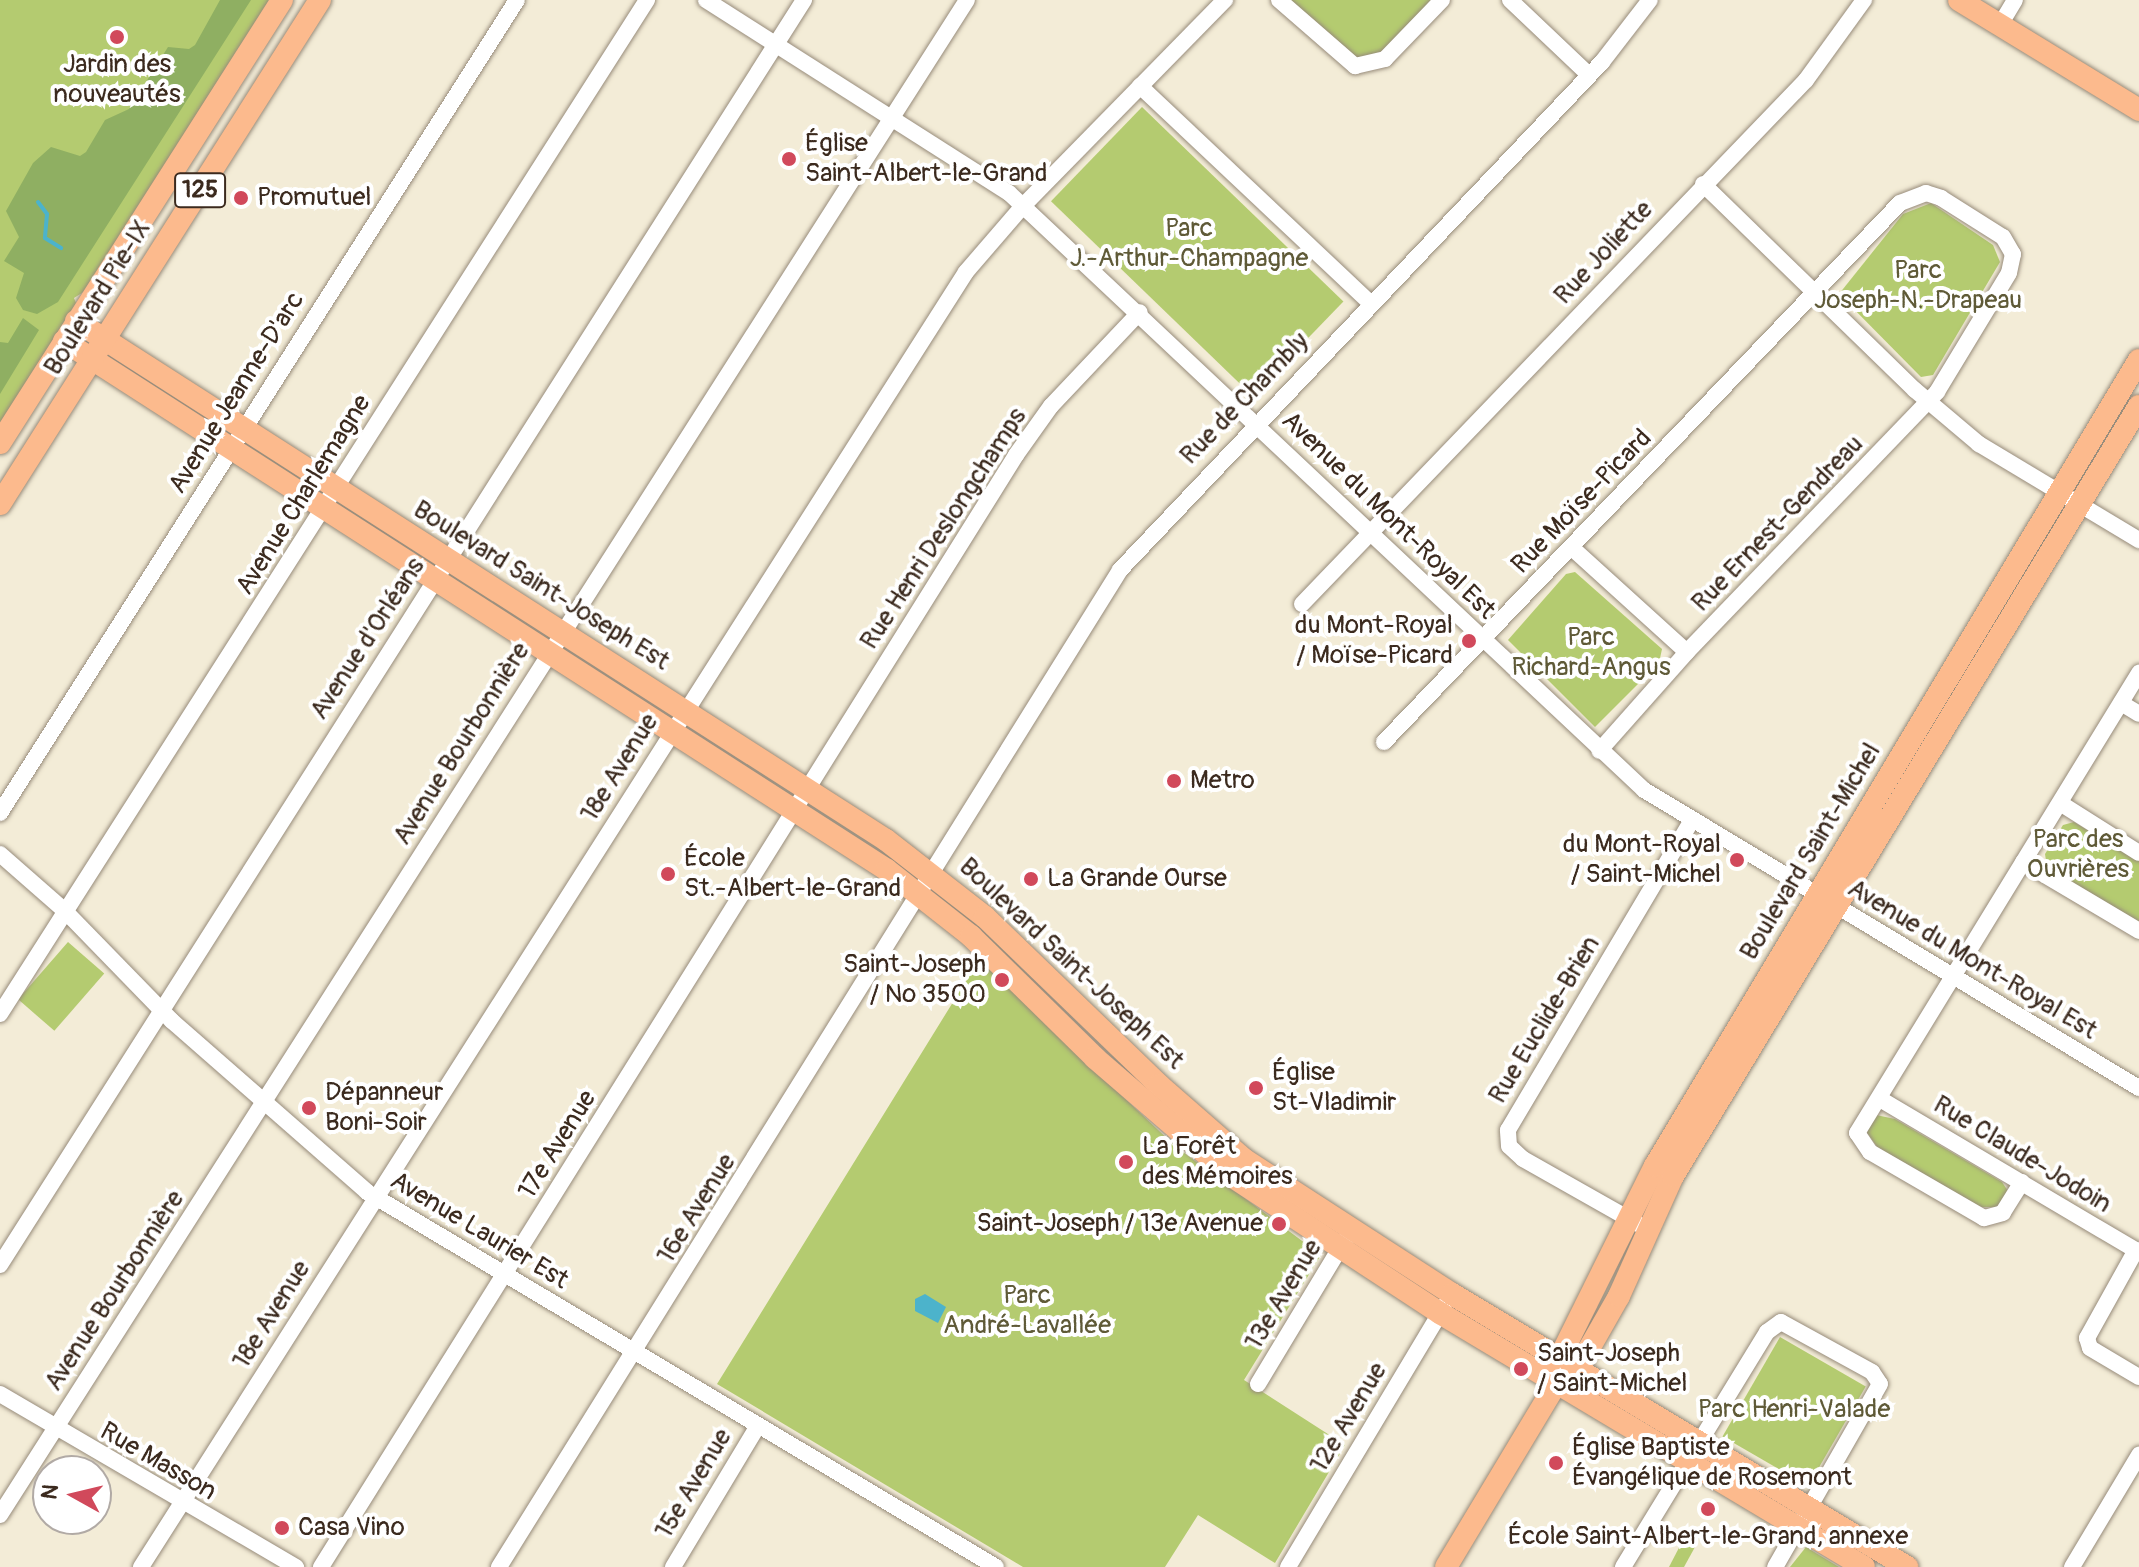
<!DOCTYPE html>
<meta charset="utf-8">
<style>
body{margin:0}
#map{position:relative;width:2139px;height:1567px;overflow:hidden;background:#f3ecd7;font-family:Pangolin,sans-serif}
div>[style]{position:absolute}
.green>*{inset:0;background:#b4cb70;transform-origin:0 0}
.forest>*{inset:0;background:#8faf62}
.water>*{inset:0;background:#4cb3cb}
.stream>*{height:4px;margin:-2px;padding:0 2px;transform-origin:2px;border-radius:2px;background:#4cb3cb}
.roads{filter:drop-shadow(0 0 2px #978b7a) drop-shadow(0 0 2px #978b7a)}
.minor>*{height:16px;margin:-8px;padding:0 8px;transform-origin:8px;border-radius:8px;background:#fff}
.major>*{height:22px;margin:-11px;padding:0 11px;transform-origin:11px;border-radius:11px;background:#fcba8d}
.dots>*{width:22px;height:22px;translate:-50% -50%;box-sizing:border-box;border:4px solid #fff;border-radius:50%}
span{translate:-50% -50%;white-space:nowrap;text-align:center;line-height:1.15;-webkit-text-stroke:8px #fff;paint-order:stroke}
.shield-label span{padding:2px 6px;background:#fff;border:2px solid;border-radius:6px;-webkit-text-stroke-width:0}
.shield-label{font-size:24px;color:#3b2a1e;font-weight:700}
.poi-label{font-size:26px;color:#3b2a1e}
.left{translate:0 -50%;text-align:left}
.right{translate:-100% -50%;text-align:right}
.park-label{font-size:26px;color:#5f5a37}
.street-label{font-size:26px;color:#3b2a1e}
.north{position:absolute;left:32px;top:1455px;width:80px;height:80px;box-sizing:border-box;background:#fff;border:2px solid #b1aaa5;border-radius:50%;rotate:278deg;font-size:22px;font-weight:700;line-height:32px;text-align:center;color:#3b2a1e}
.north::after{content:'';display:block;margin:auto;width:28px;height:36px;background:#d1495b;clip-path:polygon(50% 0,100% 100%,50% 72%,0 100%)}
</style>
<div id="map">
<div class="green">
<i style="clip-path:polygon(0 0,269px 0,85px 291px,74px 298px,76px 303px,0 424px)"></i>
<i style="clip-path:polygon(1279px 0,1442px 0,1385px 59px,1355px 66px)"></i>
<i style="left:1142px;top:107px;width:280px;height:131px;rotate:44deg"></i>
<i style="clip-path:polygon(1931px 203px,1993px 245px,2000px 262px,1933px 375px,1921px 377px,1839px 294px,1903px 214px)"></i>
<i style="clip-path:polygon(1575px 572px,1662px 649px,1659px 663px,1595px 727px,1508px 640px,1566px 574px)"></i>
<i style="clip-path:polygon(2074px 822px,2139px 861px,2139px 922px,2047px 867px,2045px 854px,2063px 825px)"></i>
<i style="left:68px;top:942px;width:48px;height:76px;rotate:41deg"></i>
<i style="clip-path:polygon(979px 960px,1175px 1146px,1321px 1255px,1244px 1380px,1345px 1445px,1275px 1563px,1198px 1515px,1165px 1567px,1023px 1567px,717px 1384px)"></i>
<i style="clip-path:polygon(1876px 1115px,1895px 1119px,2002px 1182px,2008px 1191px,1998px 1207px,1980px 1207px,1880px 1151px,1866px 1131px)"></i>
<i style="left:1780px;top:1337px;width:99px;height:115px;rotate:30deg"></i>
<i style="clip-path:polygon(1683px 1540px,1695px 1547px,1684px 1567px,1669px 1567px)"></i>
<i style="clip-path:polygon(1806px 1547px,1839px 1567px,1790px 1567px)"></i>
</div>
<div class="forest">
<i style="clip-path:polygon(220px 0,251px 0,58px 302px,37px 314px,23px 310px,16px 298px,24px 273px,4px 261px,19px 237px,6px 211px,33px 163px,51px 147px,80px 156px,86px 152px,105px 120px,129px 109px,168px 47px,189px 49px,195px 45px)"></i>
<i style="clip-path:polygon(23px 318px,39px 330px,0 394px,0 342px,8px 343px)"></i>
</div>
<div class="water">
<i style="clip-path:polygon(925px 1294px,946px 1307px,938px 1323px,915px 1311px,915px 1299px)"></i>
</div>
<div class="stream">
<i style="left:38px;top:202px;width:15px;rotate:53deg"></i>
<i style="left:47px;top:214px;width:24px;rotate:95deg"></i>
<i style="left:45px;top:238px;width:19px;rotate:32deg"></i>
</div>
<div class="roads">
<div class="minor">
<i style="left:706px;top:0;width:359px;rotate:32.5deg"></i>
<i style="left:1009px;top:193px;width:872px;rotate:43.23deg"></i>
<i style="left:1644px;top:790px;width:578px;rotate:31.05deg"></i>
<i style="left:1279px;top:0;width:101px;rotate:41deg"></i>
<i style="left:1355px;top:66px;width:31px;rotate:-13deg"></i>
<i style="left:1385px;top:59px;width:82px;rotate:-46deg"></i>
<i style="left:1510px;top:0;width:109px;rotate:43.5deg"></i>
<i style="left:2000px;top:25px;width:29px;rotate:-59deg"></i>
<i style="left:1140px;top:86px;width:316px;rotate:43.3deg"></i>
<i style="left:1703px;top:184px;width:296px;rotate:44.2deg"></i>
<i style="left:1915px;top:390px;width:84px;rotate:40.2deg"></i>
<i style="left:1979px;top:444px;width:187px;rotate:31deg"></i>
<i style="left:1571px;top:547px;width:156px;rotate:42.2deg"></i>
<i style="left:1302px;top:604px;width:727px;rotate:-46.11deg"></i>
<i style="left:1806px;top:80px;width:99px;rotate:-54.1deg"></i>
<i style="left:2121px;top:703px;width:21px;rotate:31deg"></i>
<i style="left:1384px;top:742px;width:746px;rotate:-46.25deg"></i>
<i style="left:1900px;top:203px;width:28px;rotate:-21deg"></i>
<i style="left:1926px;top:193px;width:16px;rotate:18deg"></i>
<i style="left:1941px;top:198px;width:73px;rotate:32.2deg"></i>
<i style="left:2003px;top:237px;width:20px;rotate:60deg"></i>
<i style="left:2013px;top:254px;width:19px;rotate:102deg"></i>
<i style="left:2009px;top:273px;width:139px;rotate:121.2deg"></i>
<i style="left:1937px;top:392px;width:361px;rotate:133.9deg"></i>
<i style="left:1687px;top:652px;width:132px;rotate:131.6deg"></i>
<i style="left:2060px;top:803px;width:93px;rotate:32.3deg"></i>
<i style="left:0;top:813px;width:963px;rotate:-57.55deg"></i>
<i style="left:0;top:854px;width:86px;rotate:41.2deg"></i>
<i style="left:65px;top:911px;width:153px;rotate:45.8deg"></i>
<i style="left:172px;top:1021px;width:259px;rotate:41.2deg"></i>
<i style="left:367px;top:1192px;width:732px;rotate:30.8deg"></i>
<i style="left:2023px;top:862px;width:135px;rotate:30.7deg"></i>
<i style="left:0;top:1014px;width:1203px;rotate:-57.46deg"></i>
<i style="left:1880px;top:1099px;width:301px;rotate:30.6deg"></i>
<i style="left:2022px;top:1182px;width:36px;rotate:122deg"></i>
<i style="left:2003px;top:1213px;width:20px;rotate:165deg"></i>
<i style="left:1984px;top:1218px;width:132px;rotate:-149.9deg"></i>
<i style="left:1870px;top:1152px;width:23px;rotate:-124deg"></i>
<i style="left:1857px;top:1133px;width:540px;rotate:-58.49deg"></i>
<i style="left:1638px;top:1224px;width:132px;rotate:-150.5deg"></i>
<i style="left:1523px;top:1159px;width:19px;rotate:-137deg"></i>
<i style="left:1509px;top:1146px;width:16px;rotate:-94deg"></i>
<i style="left:1508px;top:1130px;width:358px;rotate:-59.3deg"></i>
<i style="left:2136px;top:1250px;width:101px;rotate:119.1deg"></i>
<i style="left:2087px;top:1338px;width:10px;rotate:73deg"></i>
<i style="left:2090px;top:1348px;width:57px;rotate:30.6deg"></i>
<i style="left:0;top:1265px;width:1499px;rotate:-57.56deg"></i>
<i style="left:1258px;top:1384px;width:170px;rotate:-58.9deg"></i>
<i style="left:0;top:1394px;width:343px;rotate:30.3deg"></i>
<i style="left:0;top:1515px;width:1797px;rotate:-57.45deg"></i>
<i style="left:141px;top:1567px;width:1535px;rotate:-57.5deg"></i>
<i style="left:966px;top:272px;width:87px;rotate:-49.2deg"></i>
<i style="left:1023px;top:206px;width:289px;rotate:-45.6deg"></i>
<i style="left:321px;top:1567px;width:1311px;rotate:-57.99deg"></i>
<i style="left:1016px;top:455px;width:60px;rotate:-54.5deg"></i>
<i style="left:1051px;top:406px;width:129px;rotate:-46.6deg"></i>
<i style="left:499px;top:1567px;width:1175px;rotate:-58.08deg"></i>
<i style="left:1120px;top:570px;width:700px;rotate:-46.5deg"></i>
<i style="left:1602px;top:62px;width:78px;rotate:-52.3deg"></i>
<i style="left:673px;top:1567px;width:163px;rotate:-59deg"></i>
<i style="left:1288px;top:1567px;width:305px;rotate:-59.1deg"></i>
<i style="left:1623px;top:1567px;width:276px;rotate:-58.5deg"></i>
<i style="left:1767px;top:1332px;width:17px;rotate:-36deg"></i>
<i style="left:1781px;top:1322px;width:104px;rotate:28.8deg"></i>
<i style="left:1872px;top:1372px;width:14px;rotate:56deg"></i>
<i style="left:1880px;top:1384px;width:211px;rotate:119.8deg"></i>
<i style="left:2072px;top:1567px;width:131px;rotate:-59.1deg"></i>
</div>
<div class="major">
<i style="left:1959px;top:0;width:211px;rotate:31.4deg"></i>
<i style="left:76px;top:321px;width:962px;rotate:32.65deg"></i>
<i style="left:886px;top:840px;width:125px;rotate:37.9deg"></i>
<i style="left:985px;top:917px;width:242px;rotate:44deg"></i>
<i style="left:1159px;top:1085px;width:114px;rotate:41.1deg"></i>
<i style="left:1245px;top:1160px;width:247px;rotate:32.9deg"></i>
<i style="left:1452px;top:1294px;width:531px;rotate:30.96deg"></i>
<i style="left:64px;top:341px;width:978px;rotate:32.73deg"></i>
<i style="left:887px;top:870px;width:107px;rotate:38.2deg"></i>
<i style="left:971px;top:936px;width:174px;rotate:44.5deg"></i>
<i style="left:1095px;top:1058px;width:182px;rotate:40.8deg"></i>
<i style="left:1233px;top:1177px;width:248px;rotate:33.3deg"></i>
<i style="left:1440px;top:1313px;width:494px;rotate:30.9deg"></i>
<i style="left:0;top:443px;width:525px;rotate:-57.52deg"></i>
<i style="left:0;top:504px;width:597px;rotate:-57.59deg"></i>
<i style="left:1568px;top:1375px;width:12px;rotate:-35deg"></i>
<i style="left:1578px;top:1368px;width:83px;rotate:-60.3deg"></i>
<i style="left:1619px;top:1296px;width:132px;rotate:-65.8deg"></i>
<i style="left:1673px;top:1176px;width:900px;rotate:-58.82deg"></i>
<i style="left:1446px;top:1567px;width:214px;rotate:-59deg"></i>
<i style="left:1556px;top:1384px;width:27px;rotate:-82deg"></i>
<i style="left:1560px;top:1357px;width:213px;rotate:-63.6deg"></i>
<i style="left:1655px;top:1166px;width:940px;rotate:-59.02deg"></i>
</div>
</div>
<div class="dots">
<i style="left:117px;top:37px;background:#d1495b"></i>
<i style="left:789px;top:159px;background:#d1495b"></i>
<i style="left:241px;top:198px;background:#d1495b"></i>
<i style="left:1469px;top:641px;background:#d1495b"></i>
<i style="left:1174px;top:781px;background:#d1495b"></i>
<i style="left:1737px;top:860px;background:#d1495b"></i>
<i style="left:668px;top:874px;background:#d1495b"></i>
<i style="left:1031px;top:879px;background:#d1495b"></i>
<i style="left:1002px;top:980px;background:#d1495b"></i>
<i style="left:1256px;top:1088px;background:#d1495b"></i>
<i style="left:309px;top:1108px;background:#d1495b"></i>
<i style="left:1126px;top:1162px;background:#d1495b"></i>
<i style="left:1279px;top:1224px;background:#d1495b"></i>
<i style="left:1521px;top:1369px;background:#d1495b"></i>
<i style="left:1556px;top:1463px;background:#d1495b"></i>
<i style="left:1708px;top:1509px;background:#d1495b"></i>
<i style="left:282px;top:1528px;background:#d1495b"></i>
</div>
<div class="shield-label">
<span style="left:200px;top:190px">125</span>
</div>
<div class="poi-label">
<span style="left:117px;top:80px">Jardin des<br>nouveautés</span>
<span class="left" style="left:805px;top:159px">Église<br>Saint-Albert-le-Grand</span>
<span class="left" style="left:257px;top:198px">Promutuel</span>
<span class="right" style="left:1453px;top:641px">du Mont-Royal<br>/ Moïse-Picard</span>
<span class="left" style="left:1190px;top:781px">Metro</span>
<span class="right" style="left:1721px;top:860px">du Mont-Royal<br>/ Saint-Michel</span>
<span class="left" style="left:684px;top:874px">École<br>St.-Albert-le-Grand</span>
<span class="left" style="left:1047px;top:879px">La Grande Ourse</span>
<span class="right" style="left:986px;top:980px">Saint-Joseph<br>/ No 3500</span>
<span class="left" style="left:1272px;top:1088px">Église<br>St-Vladimir</span>
<span class="left" style="left:325px;top:1108px">Dépanneur<br>Boni-Soir</span>
<span class="left" style="left:1142px;top:1162px">La Forêt<br>des Mémoires</span>
<span class="right" style="left:1263px;top:1224px">Saint-Joseph / 13e Avenue</span>
<span class="left" style="left:1537px;top:1369px">Saint-Joseph<br>/ Saint-Michel</span>
<span class="left" style="left:1572px;top:1463px">Église Baptiste<br>Évangélique de Rosemont</span>
<span class="left" style="left:298px;top:1528px">Casa Vino</span>
<span style="left:1708px;top:1537px">École Saint-Albert-le-Grand, annexe</span>
</div>
<div class="park-label">
<span style="left:1189px;top:244px">Parc<br>J.-Arthur-Champagne</span>
<span style="left:1918px;top:286px">Parc<br>Joseph-N.-Drapeau</span>
<span style="left:1591px;top:653px">Parc<br>Richard-Angus</span>
<span style="left:2078px;top:855px">Parc des<br>Ouvrières</span>
<span style="left:1027px;top:1311px">Parc<br>André-Lavallée</span>
<span style="left:1794px;top:1410px">Parc Henri-Valade</span>
</div>
<div class="street-label">
<span style="left:1604px;top:253px;rotate:-47deg">Rue Joliette</span>
<span style="left:98px;top:298px;rotate:-58deg">Boulevard Pie-IX</span>
<span style="left:237px;top:393px;rotate:-58deg">Avenue Jeanne-D'arc</span>
<span style="left:1245px;top:399px;rotate:-46deg">Rue de Chambly</span>
<span style="left:304px;top:495px;rotate:-58deg">Avenue Charlemagne</span>
<span style="left:1582px;top:502px;rotate:-46deg">Rue Moïse-Picard</span>
<span style="left:1388px;top:516px;rotate:44deg">Avenue du Mont-Royal Est</span>
<span style="left:1778px;top:524px;rotate:-46deg">Rue Ernest-Gendreau</span>
<span style="left:944px;top:529px;rotate:-57deg">Rue Henri Deslongchamps</span>
<span style="left:541px;top:586px;rotate:32deg">Boulevard Saint-Joseph Est</span>
<span style="left:368px;top:639px;rotate:-57deg">Avenue d'Orléans</span>
<span style="left:462px;top:744px;rotate:-58deg">Avenue Bourbonnière</span>
<span style="left:620px;top:768px;rotate:-58deg">18e Avenue</span>
<span style="left:1811px;top:852px;rotate:-59deg">Boulevard Saint-Michel</span>
<span style="left:1972px;top:960px;rotate:31deg">Avenue du Mont-Royal Est</span>
<span style="left:1071px;top:964px;rotate:43deg">Boulevard Saint-Joseph Est</span>
<span style="left:1545px;top:1020px;rotate:-59deg">Rue Euclide-Brien</span>
<span style="left:558px;top:1145px;rotate:-58deg">17e Avenue</span>
<span style="left:2022px;top:1155px;rotate:31deg">Rue Claude-Jodoin</span>
<span style="left:697px;top:1209px;rotate:-58deg">16e Avenue</span>
<span style="left:479px;top:1231px;rotate:31deg">Avenue Laurier Est</span>
<span style="left:115px;top:1291px;rotate:-57deg">Avenue Bourbonnière</span>
<span style="left:1284px;top:1295px;rotate:-59deg">13e Avenue</span>
<span style="left:272px;top:1315px;rotate:-58deg">18e Avenue</span>
<span style="left:1349px;top:1418px;rotate:-59deg">12e Avenue</span>
<span style="left:158px;top:1462px;rotate:30deg">Rue Masson</span>
<span style="left:694px;top:1484px;rotate:-59deg">15e Avenue</span>
</div>
<div class="north">N</div>
</div>
